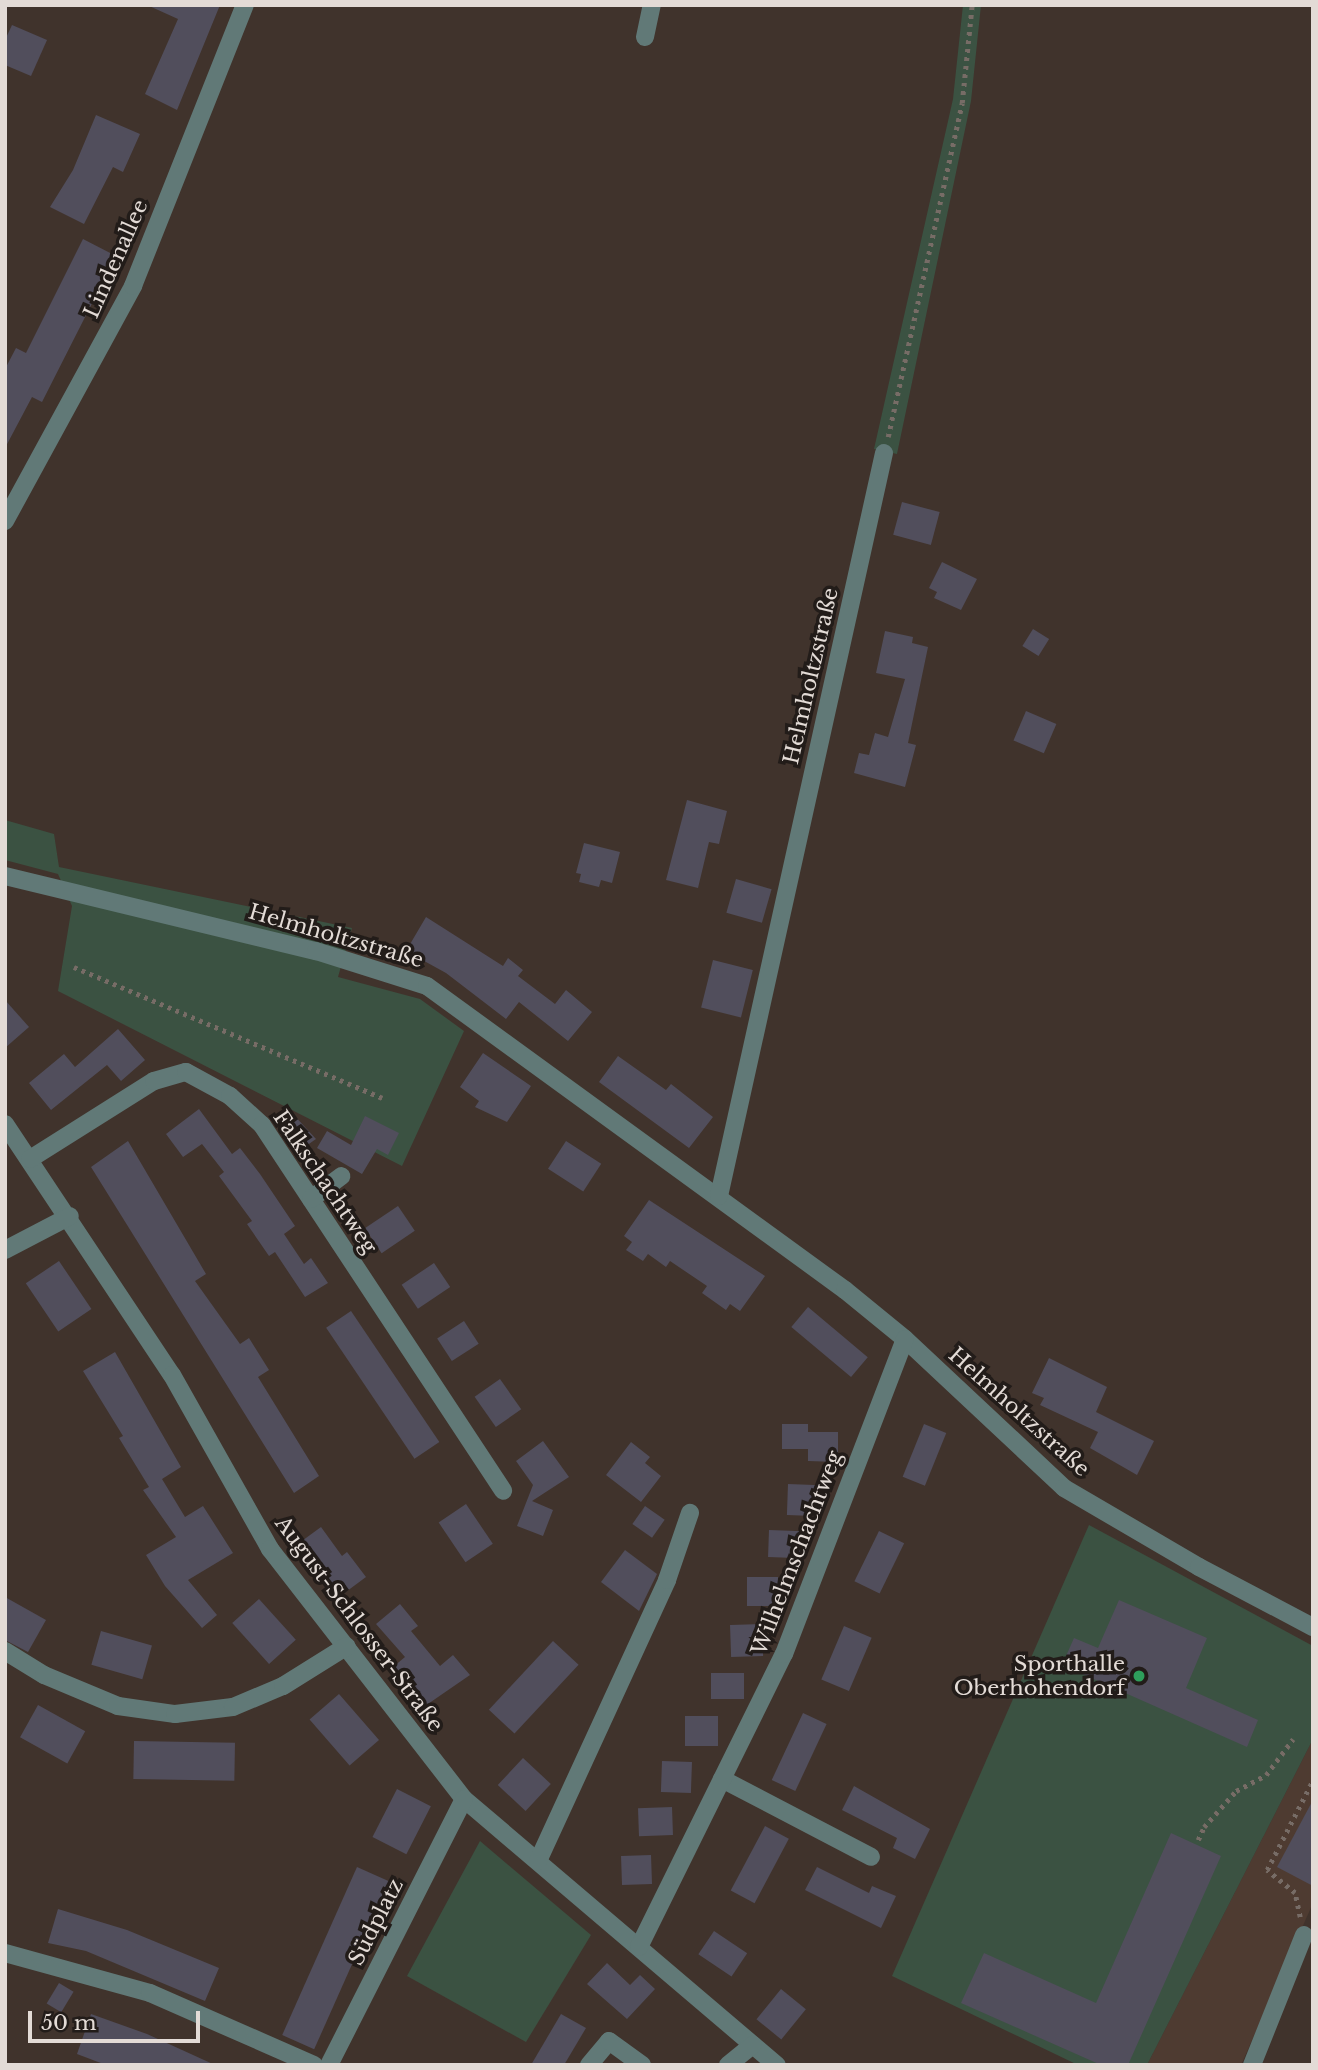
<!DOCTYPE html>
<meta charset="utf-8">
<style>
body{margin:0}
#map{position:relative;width:1318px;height:2070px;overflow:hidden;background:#40332c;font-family:"Libre Baskerville",serif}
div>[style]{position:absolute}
.built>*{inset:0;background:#4e3b31}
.green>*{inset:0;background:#3b5242}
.building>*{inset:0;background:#514e5c;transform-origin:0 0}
.path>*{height:4.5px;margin-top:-2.25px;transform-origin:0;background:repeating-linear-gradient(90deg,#776c66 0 3.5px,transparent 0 8.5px)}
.minor>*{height:18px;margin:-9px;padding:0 9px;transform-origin:9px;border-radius:9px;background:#617977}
.dots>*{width:19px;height:19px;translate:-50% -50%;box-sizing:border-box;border:4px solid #221c19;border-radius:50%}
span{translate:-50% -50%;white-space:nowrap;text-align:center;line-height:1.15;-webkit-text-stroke:7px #221c19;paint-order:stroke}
.street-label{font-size:21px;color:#e3dbd6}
.poi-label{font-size:21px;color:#e3dbd6}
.right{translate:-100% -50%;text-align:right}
.frame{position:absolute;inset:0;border:7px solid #e3dbd6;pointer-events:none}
.scale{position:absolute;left:28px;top:2011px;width:172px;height:32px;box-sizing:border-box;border:4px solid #e3dbd6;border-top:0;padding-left:9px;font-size:21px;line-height:24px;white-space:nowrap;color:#e3dbd6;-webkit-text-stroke:5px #221c19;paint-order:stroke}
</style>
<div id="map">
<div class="built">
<i style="clip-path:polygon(1313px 1739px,1313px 1903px,1241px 2065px,1147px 2065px)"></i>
</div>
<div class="green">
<i style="clip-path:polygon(963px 5px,981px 5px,971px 101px,897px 454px,874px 449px,953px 99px)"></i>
<i style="clip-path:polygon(5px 820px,54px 834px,59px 867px,352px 928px,338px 977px,420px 999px,464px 1031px,402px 1166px,58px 991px,72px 906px,58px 874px,5px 860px)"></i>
<i style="clip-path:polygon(1089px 1525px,1313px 1646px,1313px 1739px,1147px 2065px,1078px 2065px,892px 1976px)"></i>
<i style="clip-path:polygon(480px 1841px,591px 1935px,526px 2042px,407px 1976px)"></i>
</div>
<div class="building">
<i style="clip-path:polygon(220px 5px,177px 110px,145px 94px,178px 19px,147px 5px)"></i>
<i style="clip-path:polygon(12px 25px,47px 40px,31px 76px,5px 65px,5px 40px)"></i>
<i style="clip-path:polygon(96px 115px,140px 134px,123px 172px,113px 167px,84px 224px,50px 207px,73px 170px)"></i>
<i style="clip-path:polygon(83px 239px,116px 256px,42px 402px,32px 397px,5px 448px,5px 369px,16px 348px,26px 353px)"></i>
<i style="left:902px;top:502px;width:39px;height:34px;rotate:15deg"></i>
<i style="clip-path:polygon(942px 562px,977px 579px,961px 610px,934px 598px,937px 592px,929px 588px)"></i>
<i style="left:1033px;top:629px;width:19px;height:20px;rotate:32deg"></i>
<i style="clip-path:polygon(885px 631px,913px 637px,912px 643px,928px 647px,908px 743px,916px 745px,905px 787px,854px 773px,859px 753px,869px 755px,875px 733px,888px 737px,905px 679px,876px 673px)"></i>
<i style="left:1026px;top:711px;width:33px;height:32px;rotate:23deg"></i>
<i style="clip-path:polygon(687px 800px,727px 811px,719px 844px,709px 842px,698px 888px,666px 880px)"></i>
<i style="clip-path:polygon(584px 843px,620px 852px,612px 883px,601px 880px,599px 887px,579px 882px,581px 874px,576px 873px)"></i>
<i style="left:736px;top:879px;width:37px;height:35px;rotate:16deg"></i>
<i style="clip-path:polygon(426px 917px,503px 966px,508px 958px,523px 970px,518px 976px,555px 1004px,566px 990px,592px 1012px,568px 1041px,519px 1002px,506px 1019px,446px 973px,406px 951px)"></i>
<i style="left:713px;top:960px;width:41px;height:49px;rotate:14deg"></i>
<i style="clip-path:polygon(5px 1000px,29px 1027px,5px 1048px)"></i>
<i style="clip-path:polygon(118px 1029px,145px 1060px,121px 1081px,107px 1065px,51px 1110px,29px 1083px,64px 1054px,75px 1067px)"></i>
<i style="clip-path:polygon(483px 1053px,531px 1086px,507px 1122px,475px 1107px,479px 1101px,460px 1087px)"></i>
<i style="clip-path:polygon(618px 1056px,666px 1090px,671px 1084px,713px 1117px,689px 1148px,599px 1082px)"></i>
<i style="clip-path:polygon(199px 1109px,232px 1154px,240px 1148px,260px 1174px,295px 1226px,284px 1234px,304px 1264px,311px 1258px,328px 1283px,305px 1297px,275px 1252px,269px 1256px,247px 1224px,252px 1221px,219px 1176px,224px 1172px,202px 1144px,183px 1157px,166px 1134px)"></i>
<i style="clip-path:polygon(292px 1113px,316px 1139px,296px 1153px,276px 1123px)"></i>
<i style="clip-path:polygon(365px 1116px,399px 1133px,388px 1155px,377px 1149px,362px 1174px,317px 1148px,327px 1131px,351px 1145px)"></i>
<i style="clip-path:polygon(128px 1141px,206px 1274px,195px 1281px,240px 1344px,249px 1338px,269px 1370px,258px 1377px,319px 1476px,294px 1493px,91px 1167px)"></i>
<i style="left:566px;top:1141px;width:42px;height:33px;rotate:33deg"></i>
<i style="clip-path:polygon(649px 1200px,765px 1276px,740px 1311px,730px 1304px,726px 1310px,702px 1293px,707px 1286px,670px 1261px,666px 1267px,648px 1254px,643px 1261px,626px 1250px,632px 1242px,624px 1236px)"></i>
<i style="left:398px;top:1206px;width:30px;height:40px;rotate:56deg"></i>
<i style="left:59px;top:1261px;width:58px;height:40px;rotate:56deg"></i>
<i style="left:434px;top:1263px;width:29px;height:39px;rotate:56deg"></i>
<i style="left:808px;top:1307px;width:78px;height:26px;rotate:40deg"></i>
<i style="left:351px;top:1311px;width:158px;height:30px;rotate:56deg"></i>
<i style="left:464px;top:1321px;width:27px;height:32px;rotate:57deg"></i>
<i style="clip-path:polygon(115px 1352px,181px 1467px,162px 1479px,185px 1517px,203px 1506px,233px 1553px,188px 1580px,217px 1615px,202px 1628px,165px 1586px,146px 1555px,176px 1537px,143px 1490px,149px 1487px,119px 1438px,123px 1436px,83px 1371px)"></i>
<i style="clip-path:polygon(1049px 1358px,1107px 1387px,1096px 1412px,1154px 1441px,1137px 1475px,1090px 1448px,1098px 1432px,1040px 1405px,1044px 1398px,1032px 1393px)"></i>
<i style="left:500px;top:1379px;width:37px;height:31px;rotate:55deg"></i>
<i style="clip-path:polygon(782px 1424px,808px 1424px,808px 1432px,838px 1432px,838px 1462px,808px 1461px,808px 1449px,782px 1449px)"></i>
<i style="left:924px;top:1424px;width:24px;height:57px;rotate:22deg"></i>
<i style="clip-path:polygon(543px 1441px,569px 1477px,532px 1501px,553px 1510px,543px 1536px,517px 1526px,533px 1485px,516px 1461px)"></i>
<i style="clip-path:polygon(631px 1442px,650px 1457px,645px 1463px,661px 1476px,641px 1502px,606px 1475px)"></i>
<i style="left:788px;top:1484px;width:33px;height:31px;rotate:2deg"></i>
<i style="left:466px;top:1504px;width:48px;height:33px;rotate:56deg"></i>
<i style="left:645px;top:1506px;width:24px;height:22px;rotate:35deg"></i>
<i style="clip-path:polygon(321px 1527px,342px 1556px,347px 1552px,366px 1577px,335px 1600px,295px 1546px)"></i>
<i style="left:769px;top:1530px;width:34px;height:27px;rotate:2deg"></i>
<i style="left:879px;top:1531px;width:28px;height:56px;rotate:26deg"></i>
<i style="clip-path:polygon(625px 1550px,657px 1574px,639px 1611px,601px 1582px)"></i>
<i style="left:747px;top:1577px;width:31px;height:29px"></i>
<i style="clip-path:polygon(5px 1597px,46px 1620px,28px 1652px,5px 1640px)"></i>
<i style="left:259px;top:1599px;width:55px;height:36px;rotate:48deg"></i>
<i style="clip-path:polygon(1119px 1600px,1207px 1638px,1186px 1688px,1258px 1720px,1247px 1747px,1062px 1665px,1074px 1638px,1098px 1648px)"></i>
<i style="clip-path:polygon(400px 1604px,418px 1626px,411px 1631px,440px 1666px,453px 1655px,470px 1675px,425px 1706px,393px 1667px,405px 1657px,376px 1624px)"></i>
<i style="left:762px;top:1624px;width:32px;height:32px;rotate:88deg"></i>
<i style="left:844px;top:1626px;width:30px;height:58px;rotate:23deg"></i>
<i style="left:101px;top:1631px;width:53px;height:35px;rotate:16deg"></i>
<i style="left:553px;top:1641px;width:35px;height:94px;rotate:43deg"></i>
<i style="left:744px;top:1673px;width:26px;height:33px;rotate:90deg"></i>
<i style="left:339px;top:1694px;width:61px;height:39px;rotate:49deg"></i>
<i style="left:38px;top:1705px;width:54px;height:37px;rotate:29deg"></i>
<i style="left:803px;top:1713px;width:26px;height:74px;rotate:25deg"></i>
<i style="left:685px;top:1716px;width:33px;height:30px"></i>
<i style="left:134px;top:1741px;width:101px;height:38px;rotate:1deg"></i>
<i style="left:523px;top:1758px;width:38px;height:37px;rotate:43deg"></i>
<i style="left:662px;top:1761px;width:30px;height:31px;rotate:2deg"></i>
<i style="clip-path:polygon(854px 1786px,930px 1829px,915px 1859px,893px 1848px,897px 1838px,842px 1810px)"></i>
<i style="left:397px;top:1789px;width:38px;height:54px;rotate:27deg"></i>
<i style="clip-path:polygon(1313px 1800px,1313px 1886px,1277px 1867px)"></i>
<i style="left:672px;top:1807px;width:28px;height:34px;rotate:88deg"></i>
<i style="left:765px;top:1826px;width:27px;height:73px;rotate:28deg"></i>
<i style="clip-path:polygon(1171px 1833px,1221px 1856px,1128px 2065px,1101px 2065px,961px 2003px,984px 1953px,1096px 2003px)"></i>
<i style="left:651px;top:1855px;width:29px;height:30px;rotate:88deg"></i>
<i style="left:357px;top:1867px;width:35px;height:184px;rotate:24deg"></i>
<i style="clip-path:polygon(817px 1867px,869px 1893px,872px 1886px,896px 1896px,881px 1928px,805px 1890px)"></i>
<i style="clip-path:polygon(58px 1909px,127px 1930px,219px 1968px,205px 2001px,86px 1951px,48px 1943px)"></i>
<i style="left:714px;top:1931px;width:40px;height:28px;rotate:34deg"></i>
<i style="clip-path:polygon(607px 1963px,630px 1985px,640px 1975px,655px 1989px,627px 2019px,587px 1984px)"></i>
<i style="left:59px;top:1983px;width:17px;height:24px;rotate:31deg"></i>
<i style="left:781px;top:1989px;width:32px;height:39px;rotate:39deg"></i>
<i style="clip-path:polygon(91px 2014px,147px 2034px,215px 2065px,106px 2065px,77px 2054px)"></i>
<i style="clip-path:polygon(561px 2014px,586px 2028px,564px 2065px,531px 2065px)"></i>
</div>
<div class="path">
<i style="left:888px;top:437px;width:342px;rotate:-77.5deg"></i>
<i style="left:962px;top:103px;width:99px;rotate:-84.2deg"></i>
<i style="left:74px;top:967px;width:335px;rotate:23deg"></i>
<i style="left:1198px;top:1840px;width:14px;rotate:-65deg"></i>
<i style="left:1204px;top:1827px;width:48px;rotate:-48.4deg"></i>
<i style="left:1236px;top:1791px;width:34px;rotate:-28deg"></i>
<i style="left:1266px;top:1775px;width:45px;rotate:-53.1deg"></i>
<i style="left:1300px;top:1917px;width:25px;rotate:-102deg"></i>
<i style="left:1295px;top:1893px;width:36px;rotate:-141deg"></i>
<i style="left:1267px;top:1870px;width:101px;rotate:-62.9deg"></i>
</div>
<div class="minor">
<i style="left:645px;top:37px;width:33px;rotate:-78deg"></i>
<i style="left:5px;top:521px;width:268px;rotate:-61.4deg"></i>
<i style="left:133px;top:286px;width:302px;rotate:-68.3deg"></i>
<i style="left:5px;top:876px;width:320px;rotate:13.6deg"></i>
<i style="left:316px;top:951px;width:116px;rotate:17.5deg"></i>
<i style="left:427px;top:986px;width:517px;rotate:36.03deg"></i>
<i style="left:845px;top:1290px;width:77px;rotate:39.2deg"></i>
<i style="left:905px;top:1339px;width:218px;rotate:43.1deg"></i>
<i style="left:1064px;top:1488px;width:156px;rotate:30.3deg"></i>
<i style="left:1199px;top:1567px;width:129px;rotate:27.8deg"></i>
<i style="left:5px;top:1124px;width:301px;rotate:56.4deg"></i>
<i style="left:172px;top:1375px;width:200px;rotate:60.6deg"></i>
<i style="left:270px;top:1549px;width:316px;rotate:52.2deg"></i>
<i style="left:464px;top:1799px;width:411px;rotate:40.4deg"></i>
<i style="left:30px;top:1159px;width:146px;rotate:-32.2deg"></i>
<i style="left:154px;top:1081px;width:33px;rotate:-16deg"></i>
<i style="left:186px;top:1072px;width:50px;rotate:28.6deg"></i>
<i style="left:230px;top:1096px;width:43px;rotate:42.2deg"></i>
<i style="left:262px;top:1125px;width:438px;rotate:56.6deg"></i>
<i style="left:719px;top:1196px;width:761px;rotate:-77.48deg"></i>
<i style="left:311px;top:1199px;width:38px;rotate:-37deg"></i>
<i style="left:5px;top:1250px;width:73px;rotate:-27.6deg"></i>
<i style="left:5px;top:1651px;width:46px;rotate:31.6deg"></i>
<i style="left:44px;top:1675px;width:80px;rotate:22.7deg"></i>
<i style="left:118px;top:1706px;width:58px;rotate:8deg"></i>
<i style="left:175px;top:1714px;width:58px;rotate:-6.9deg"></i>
<i style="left:233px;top:1707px;width:54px;rotate:-22.8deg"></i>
<i style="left:283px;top:1686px;width:75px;rotate:-32deg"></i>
<i style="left:722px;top:1779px;width:168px;rotate:27.6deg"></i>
<i style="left:538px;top:1861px;width:309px;rotate:-65.3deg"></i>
<i style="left:667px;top:1580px;width:71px;rotate:-71.1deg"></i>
<i style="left:639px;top:1947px;width:327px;rotate:-63.7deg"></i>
<i style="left:784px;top:1654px;width:337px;rotate:-69deg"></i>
<i style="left:5px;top:1953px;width:150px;rotate:15.4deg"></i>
<i style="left:150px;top:1993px;width:179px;rotate:23.7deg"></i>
<i style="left:329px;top:2065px;width:298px;rotate:-63.1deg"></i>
<i style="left:589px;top:2065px;width:31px;rotate:-50deg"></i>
<i style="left:609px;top:2041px;width:41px;rotate:36deg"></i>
<i style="left:728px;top:2065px;width:32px;rotate:-39deg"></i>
<i style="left:1252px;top:2065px;width:140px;rotate:-68.2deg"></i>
</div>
<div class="dots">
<i style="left:1139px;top:1676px;background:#2e9e5b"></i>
</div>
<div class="street-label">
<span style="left:116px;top:259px;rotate:-66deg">Lindenallee</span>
<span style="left:811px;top:676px;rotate:-77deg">Helmholtzstraße</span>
<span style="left:336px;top:936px;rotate:16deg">Helmholtzstraße</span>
<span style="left:325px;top:1182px;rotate:56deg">Falkschachtweg</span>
<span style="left:1019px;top:1412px;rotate:42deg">Helmholtzstraße</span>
<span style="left:797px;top:1553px;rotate:-69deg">Wilhelmschachtweg</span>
<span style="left:359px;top:1624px;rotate:53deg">August-Schlosser-Straße</span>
<span style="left:376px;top:1922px;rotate:-63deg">Südplatz</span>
</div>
<div class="poi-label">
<span class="right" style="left:1125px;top:1676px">Sporthalle<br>Oberhohendorf</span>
</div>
<div class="frame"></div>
<div class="scale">50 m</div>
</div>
